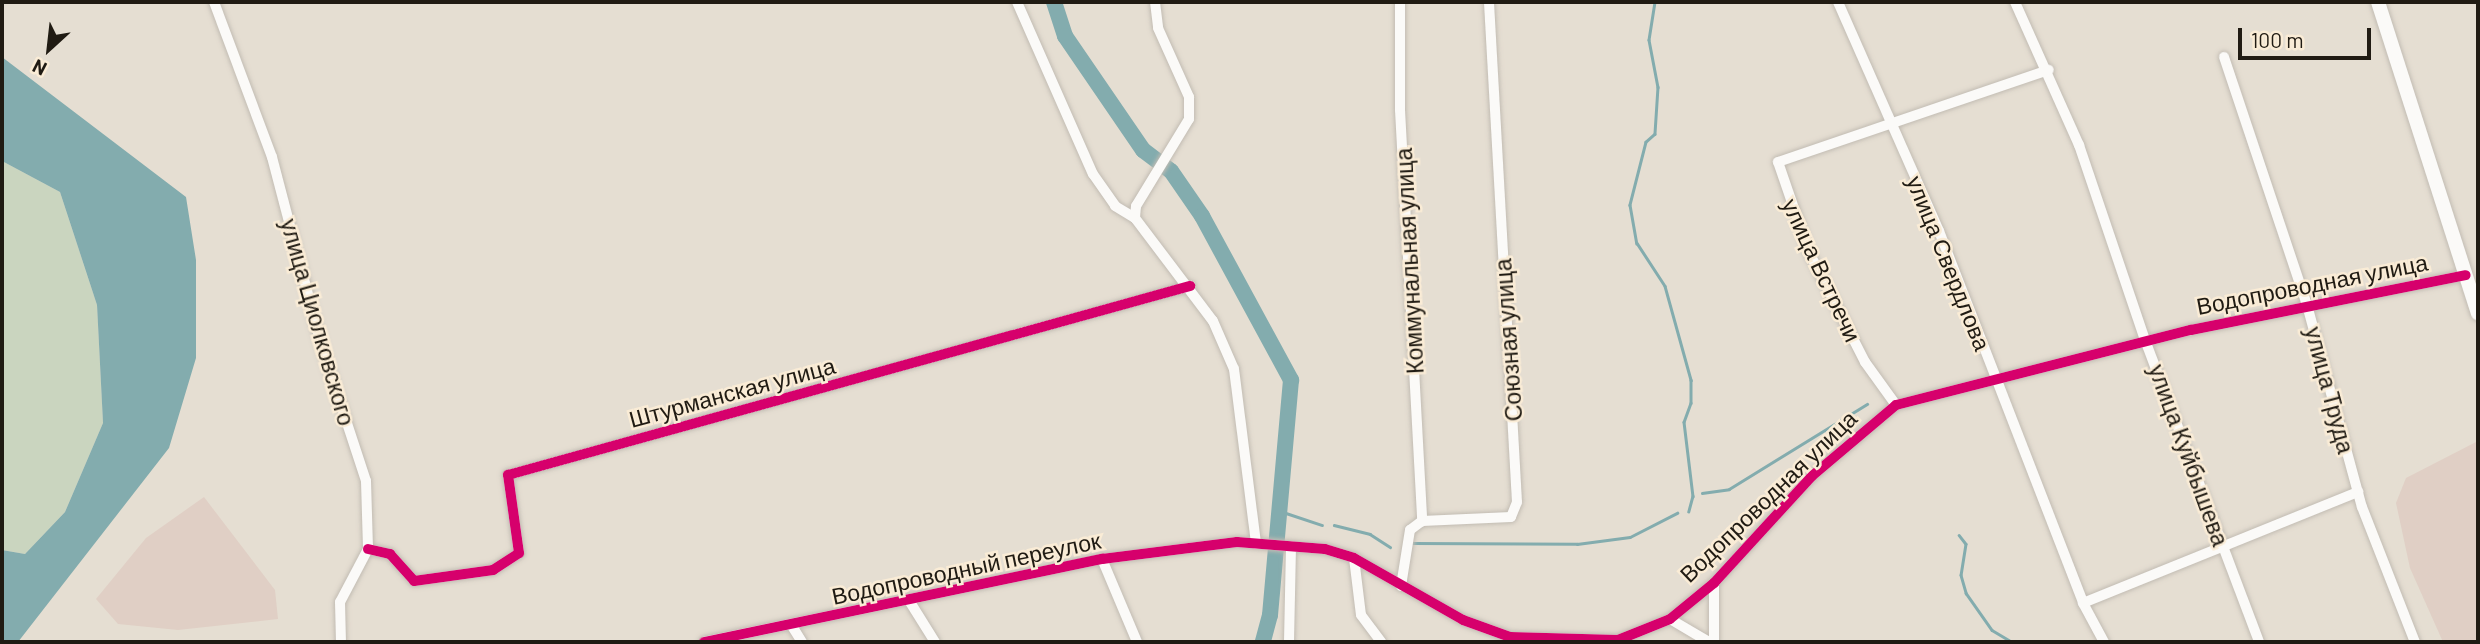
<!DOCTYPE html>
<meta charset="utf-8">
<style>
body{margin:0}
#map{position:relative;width:2480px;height:644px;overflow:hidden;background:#e5ded2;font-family:Barlow,sans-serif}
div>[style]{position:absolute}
.industrial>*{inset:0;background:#e0cfc5}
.green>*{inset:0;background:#cad5bf}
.water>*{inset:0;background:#83acae}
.stream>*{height:2.5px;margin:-1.25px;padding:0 1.25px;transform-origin:1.25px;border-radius:1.25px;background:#83acae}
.river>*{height:16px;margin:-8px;padding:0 8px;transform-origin:8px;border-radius:8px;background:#83acae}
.roads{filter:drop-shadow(0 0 2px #c2bcb3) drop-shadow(0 0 2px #c2bcb3)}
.minor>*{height:10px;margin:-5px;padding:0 5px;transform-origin:5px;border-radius:5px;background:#fbfaf8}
.tertiary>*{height:14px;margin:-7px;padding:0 7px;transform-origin:7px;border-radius:7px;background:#fbfaf8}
.cycleway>*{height:10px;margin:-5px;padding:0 5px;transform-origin:5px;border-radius:5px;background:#d6006c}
span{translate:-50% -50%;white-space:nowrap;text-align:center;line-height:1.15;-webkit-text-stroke:5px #faecd6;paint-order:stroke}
.street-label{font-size:23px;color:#201b13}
.frame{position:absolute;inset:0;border:4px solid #201b13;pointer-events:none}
.north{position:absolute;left:14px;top:14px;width:70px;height:70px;-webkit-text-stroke:5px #faecd6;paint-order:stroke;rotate:207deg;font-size:19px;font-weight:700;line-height:28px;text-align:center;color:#201b13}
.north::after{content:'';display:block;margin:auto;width:24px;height:32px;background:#201b13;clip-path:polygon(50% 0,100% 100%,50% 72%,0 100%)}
.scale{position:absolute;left:2238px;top:28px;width:133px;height:32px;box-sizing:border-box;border:4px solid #201b13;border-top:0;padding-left:9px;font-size:21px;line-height:24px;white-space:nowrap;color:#201b13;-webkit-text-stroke:5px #faecd6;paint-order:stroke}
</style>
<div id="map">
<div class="industrial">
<i style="clip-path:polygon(2478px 441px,2478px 642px,2443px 642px,2410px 568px,2396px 503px,2406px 478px)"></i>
<i style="clip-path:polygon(204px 497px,275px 590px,278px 619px,178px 630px,118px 624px,96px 599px,146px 538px)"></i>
</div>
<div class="green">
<i style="clip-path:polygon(2px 161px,60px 192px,97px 305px,103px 423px,65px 512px,25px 554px,2px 550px)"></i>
</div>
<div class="water">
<i style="clip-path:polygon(2px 57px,186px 197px,196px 260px,196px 358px,169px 448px,18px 642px,2px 642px,2px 550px,25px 554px,65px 512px,103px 423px,97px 305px,60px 192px,2px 161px)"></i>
</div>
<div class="stream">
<i style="left:1655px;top:2px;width:38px;rotate:99deg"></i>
<i style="left:1649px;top:40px;width:48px;rotate:79.2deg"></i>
<i style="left:1658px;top:87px;width:47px;rotate:93.7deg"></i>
<i style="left:1655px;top:134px;width:12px;rotate:138deg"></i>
<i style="left:1646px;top:142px;width:65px;rotate:104.3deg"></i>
<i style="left:1630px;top:205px;width:39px;rotate:80deg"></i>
<i style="left:1637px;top:243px;width:51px;rotate:56.9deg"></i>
<i style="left:1665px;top:286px;width:98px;rotate:74.5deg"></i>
<i style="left:1691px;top:380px;width:23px;rotate:90deg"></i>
<i style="left:1691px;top:403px;width:20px;rotate:110deg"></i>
<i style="left:1684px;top:422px;width:75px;rotate:83.1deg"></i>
<i style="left:1693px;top:496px;width:16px;rotate:105deg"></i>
<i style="left:1702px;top:493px;width:27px;rotate:-8deg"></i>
<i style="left:1729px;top:489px;width:162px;rotate:-31.6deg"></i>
<i style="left:1283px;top:512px;width:41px;rotate:18.4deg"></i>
<i style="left:1334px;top:525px;width:37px;rotate:14deg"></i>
<i style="left:1370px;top:534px;width:24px;rotate:33deg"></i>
<i style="left:1959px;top:535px;width:11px;rotate:52deg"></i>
<i style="left:1966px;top:544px;width:31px;rotate:99deg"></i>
<i style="left:1961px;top:575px;width:19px;rotate:74deg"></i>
<i style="left:1966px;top:593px;width:45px;rotate:54.9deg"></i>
<i style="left:1992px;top:630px;width:23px;rotate:31deg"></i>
<i style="left:1413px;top:543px;width:164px;rotate:0.3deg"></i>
<i style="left:1577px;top:544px;width:53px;rotate:-7.5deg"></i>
<i style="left:1630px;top:537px;width:53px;rotate:-27.1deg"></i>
</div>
<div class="river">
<i style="left:1054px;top:2px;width:36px;rotate:72deg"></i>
<i style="left:1065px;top:36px;width:138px;rotate:55.6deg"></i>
<i style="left:1143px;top:150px;width:35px;rotate:37deg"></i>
<i style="left:1171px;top:171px;width:55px;rotate:55.4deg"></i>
<i style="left:1202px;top:216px;width:187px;rotate:61.5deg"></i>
<i style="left:1291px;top:380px;width:236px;rotate:95.1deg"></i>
<i style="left:1270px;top:615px;width:28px;rotate:105deg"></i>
</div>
<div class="roads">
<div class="minor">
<i style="left:214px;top:2px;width:165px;rotate:69.5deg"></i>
<i style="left:272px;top:157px;width:196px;rotate:75.3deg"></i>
<i style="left:322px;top:347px;width:141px;rotate:71.8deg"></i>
<i style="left:366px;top:481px;width:68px;rotate:88.3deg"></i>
<i style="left:368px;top:549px;width:60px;rotate:117.8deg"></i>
<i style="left:340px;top:602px;width:40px;rotate:88.6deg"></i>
<i style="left:1017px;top:2px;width:188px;rotate:66.2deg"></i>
<i style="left:1093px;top:174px;width:39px;rotate:55deg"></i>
<i style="left:1115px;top:206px;width:23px;rotate:31deg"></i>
<i style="left:1155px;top:2px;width:26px;rotate:83deg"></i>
<i style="left:1158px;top:28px;width:76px;rotate:65.8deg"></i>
<i style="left:1189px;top:97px;width:22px;rotate:90deg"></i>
<i style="left:1189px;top:119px;width:102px;rotate:121.3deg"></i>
<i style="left:1136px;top:206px;width:12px;rotate:95deg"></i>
<i style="left:1135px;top:218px;width:129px;rotate:52.9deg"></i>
<i style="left:1213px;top:321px;width:52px;rotate:66.4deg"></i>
<i style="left:1234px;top:369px;width:176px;rotate:82.8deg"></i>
<i style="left:1400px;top:2px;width:108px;rotate:90deg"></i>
<i style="left:1400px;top:110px;width:412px;rotate:86.9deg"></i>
<i style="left:1838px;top:2px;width:250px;rotate:66.2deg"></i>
<i style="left:1939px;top:231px;width:399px;rotate:68.8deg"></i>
<i style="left:2083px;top:603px;width:44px;rotate:61.7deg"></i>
<i style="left:2015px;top:2px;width:157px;rotate:65.9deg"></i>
<i style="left:2079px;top:145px;width:206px;rotate:71.3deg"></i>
<i style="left:2145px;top:340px;width:323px;rotate:69.3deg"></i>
<i style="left:2224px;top:57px;width:262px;rotate:71.5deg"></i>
<i style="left:2307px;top:305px;width:209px;rotate:74.8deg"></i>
<i style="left:2362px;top:507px;width:145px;rotate:68.6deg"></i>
<i style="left:1896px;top:405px;width:53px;rotate:-125.8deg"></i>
<i style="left:1865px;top:362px;width:123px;rotate:-117deg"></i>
<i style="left:1809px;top:252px;width:95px;rotate:-109deg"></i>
<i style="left:1778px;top:162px;width:286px;rotate:-18.8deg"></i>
<i style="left:368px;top:549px;width:23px;rotate:13deg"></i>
<i style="left:390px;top:554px;width:36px;rotate:48deg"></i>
<i style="left:414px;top:581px;width:80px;rotate:-7.9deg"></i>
<i style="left:493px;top:570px;width:31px;rotate:-33deg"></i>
<i style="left:519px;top:553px;width:79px;rotate:-98deg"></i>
<i style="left:508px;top:475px;width:708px;rotate:-15.49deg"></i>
<i style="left:1354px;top:558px;width:57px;rotate:83deg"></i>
<i style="left:1361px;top:615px;width:34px;rotate:53deg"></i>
<i style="left:1102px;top:559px;width:90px;rotate:67.1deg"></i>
<i style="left:1714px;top:583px;width:59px;rotate:90deg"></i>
<i style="left:1401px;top:586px;width:57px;rotate:-80.9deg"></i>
<i style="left:1410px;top:530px;width:15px;rotate:-37deg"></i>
<i style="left:1422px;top:521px;width:89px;rotate:-2.6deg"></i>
<i style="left:1511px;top:517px;width:16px;rotate:-68deg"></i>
<i style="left:1517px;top:502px;width:501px;rotate:-93.21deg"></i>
<i style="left:910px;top:602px;width:47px;rotate:58deg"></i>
<i style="left:2083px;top:603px;width:297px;rotate:-22deg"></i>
<i style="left:1670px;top:619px;width:45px;rotate:30.5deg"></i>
<i style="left:792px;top:626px;width:19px;rotate:58deg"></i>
<i style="left:704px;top:642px;width:407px;rotate:-11.8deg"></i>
<i style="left:1102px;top:559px;width:136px;rotate:-7.2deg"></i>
<i style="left:1237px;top:542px;width:88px;rotate:4.5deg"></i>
<i style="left:1325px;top:549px;width:30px;rotate:17deg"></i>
<i style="left:1354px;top:558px;width:125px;rotate:29.6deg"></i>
<i style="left:1463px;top:620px;width:50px;rotate:19.9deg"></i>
<i style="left:1510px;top:637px;width:108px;rotate:1.6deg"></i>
<i style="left:1618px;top:640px;width:56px;rotate:-22deg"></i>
<i style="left:1670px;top:619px;width:57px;rotate:-39.3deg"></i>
<i style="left:1714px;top:583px;width:145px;rotate:-47.5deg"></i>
<i style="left:1812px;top:476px;width:110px;rotate:-40.2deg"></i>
<i style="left:1896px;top:405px;width:304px;rotate:-14.3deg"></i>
<i style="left:2191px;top:330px;width:280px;rotate:-11.3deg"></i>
<i style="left:1289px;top:642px;width:96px;rotate:-88.8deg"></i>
</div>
<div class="tertiary">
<i style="left:2378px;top:2px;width:327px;rotate:72.2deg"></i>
</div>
</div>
<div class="cycleway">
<i style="left:368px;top:549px;width:23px;rotate:13deg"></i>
<i style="left:390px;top:554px;width:36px;rotate:48deg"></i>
<i style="left:414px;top:581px;width:80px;rotate:-7.9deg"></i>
<i style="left:493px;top:570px;width:31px;rotate:-33deg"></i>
<i style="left:519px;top:553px;width:79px;rotate:-98deg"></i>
<i style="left:508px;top:475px;width:708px;rotate:-15.49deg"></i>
<i style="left:704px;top:642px;width:407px;rotate:-11.8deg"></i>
<i style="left:1102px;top:559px;width:136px;rotate:-7.2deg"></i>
<i style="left:1237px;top:542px;width:88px;rotate:4.5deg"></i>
<i style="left:1325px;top:549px;width:30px;rotate:17deg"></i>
<i style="left:1354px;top:558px;width:125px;rotate:29.6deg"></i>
<i style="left:1463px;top:620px;width:50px;rotate:19.9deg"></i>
<i style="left:1510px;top:637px;width:108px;rotate:1.6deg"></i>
<i style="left:1618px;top:640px;width:56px;rotate:-22deg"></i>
<i style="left:1670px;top:619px;width:57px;rotate:-39.3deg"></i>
<i style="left:1714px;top:583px;width:145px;rotate:-47.5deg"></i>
<i style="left:1812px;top:476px;width:110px;rotate:-40.2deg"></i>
<i style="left:1896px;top:405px;width:304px;rotate:-14.3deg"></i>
<i style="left:2191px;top:330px;width:280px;rotate:-11.3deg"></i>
</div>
<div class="street-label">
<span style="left:1409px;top:261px;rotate:-93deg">Коммунальная улица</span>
<span style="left:1949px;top:263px;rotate:68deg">улица Свердлова</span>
<span style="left:1822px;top:270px;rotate:65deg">улица Встречи</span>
<span style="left:2312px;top:284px;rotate:-11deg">Водопроводная улица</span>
<span style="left:318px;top:322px;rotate:74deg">улица Циолковского</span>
<span style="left:1508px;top:340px;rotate:-94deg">Союзная улица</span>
<span style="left:2330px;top:390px;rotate:75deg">улица Труда</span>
<span style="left:732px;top:392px;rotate:-15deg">Штурманская улица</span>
<span style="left:2189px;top:455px;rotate:70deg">улица Куйбышева</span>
<span style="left:1768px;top:496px;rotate:-44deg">Водопроводная улица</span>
<span style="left:966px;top:568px;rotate:-12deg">Водопроводный переулок</span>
</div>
<div class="frame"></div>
<div class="north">N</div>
<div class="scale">100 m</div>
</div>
